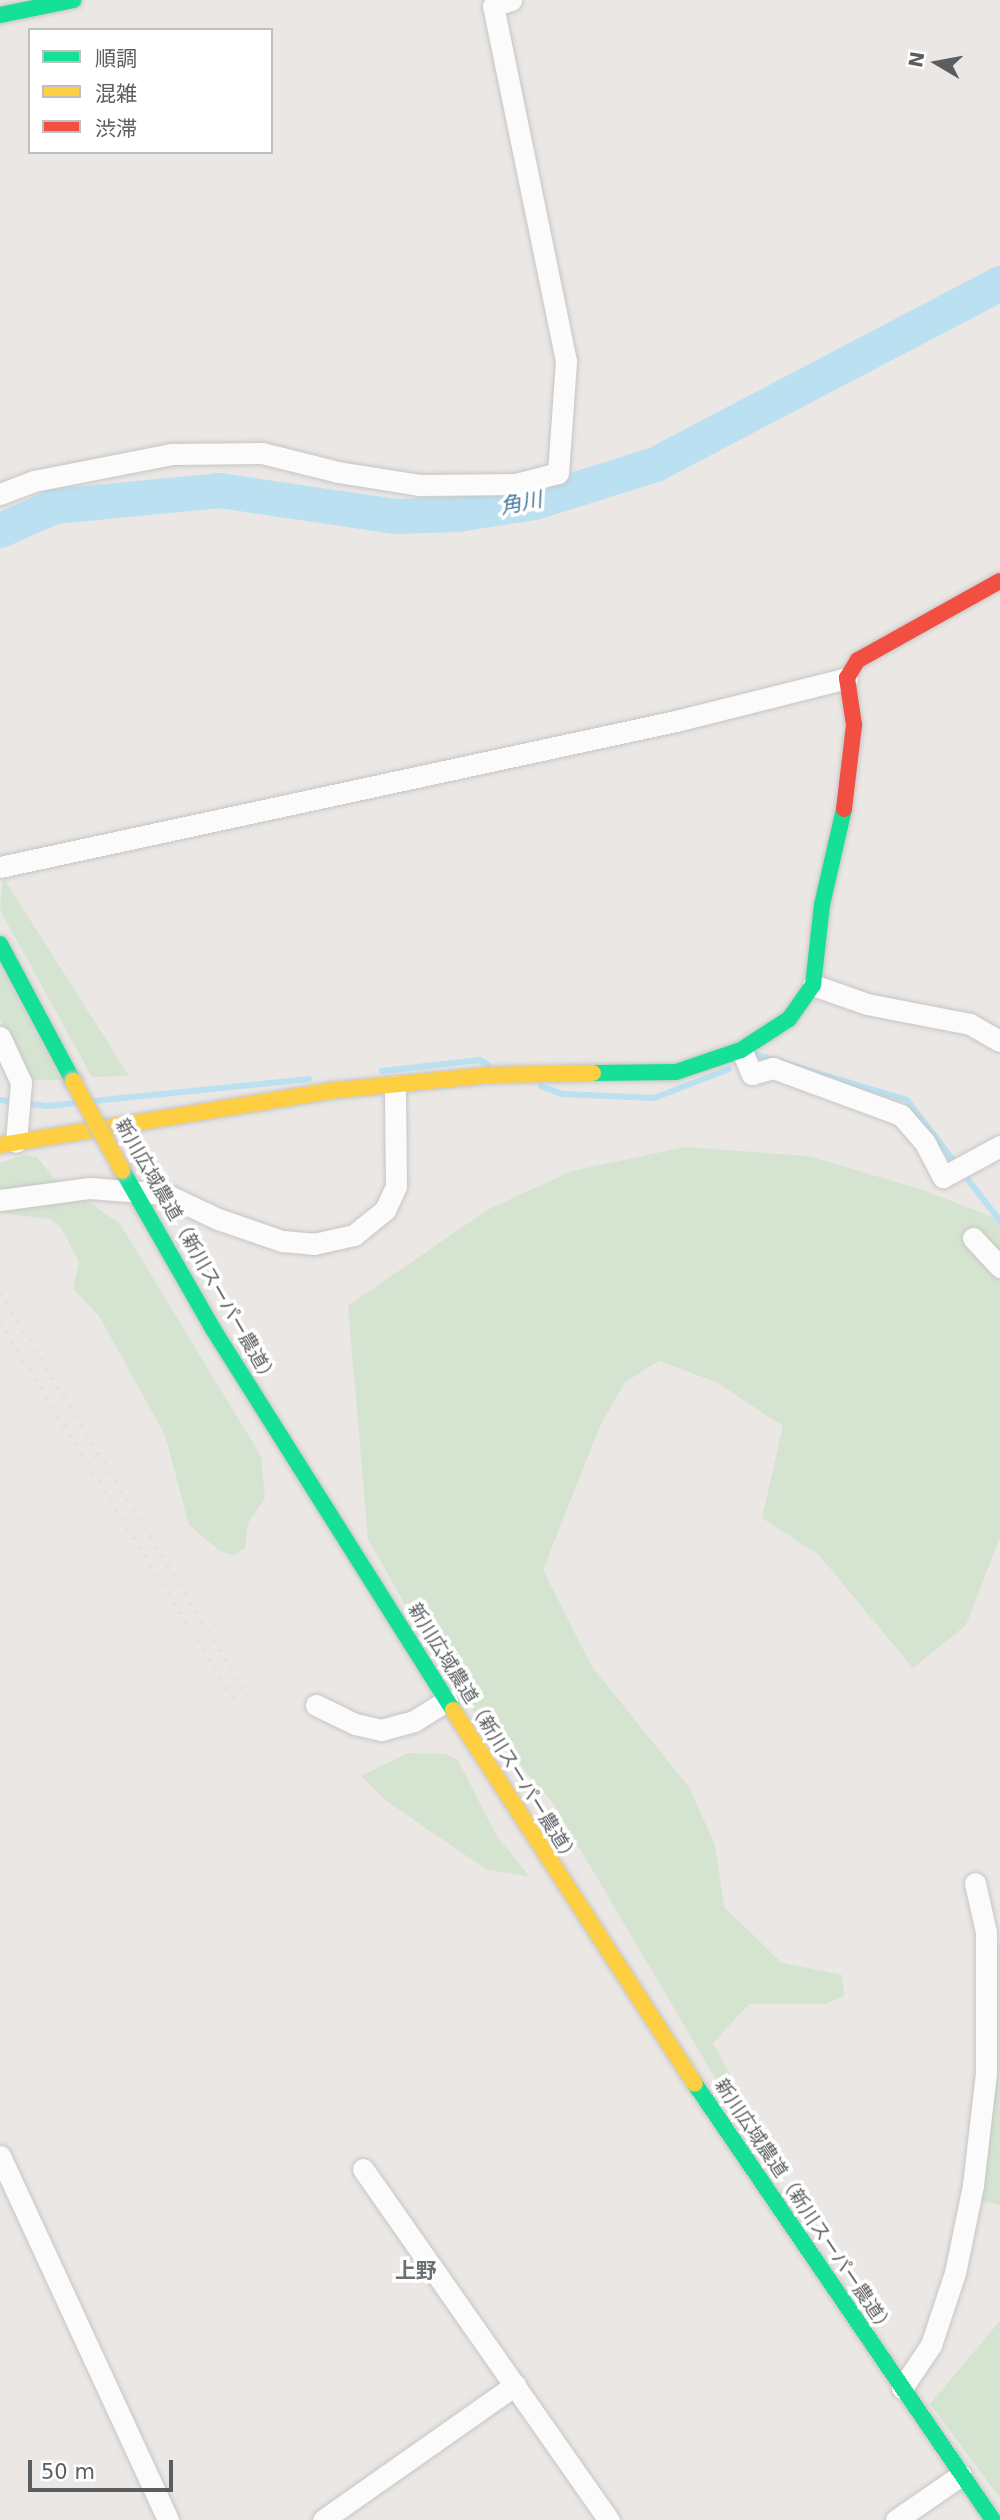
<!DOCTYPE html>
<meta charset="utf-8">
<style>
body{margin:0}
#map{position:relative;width:1000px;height:2520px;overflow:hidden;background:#eae7e4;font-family:"DejaVu Sans","Noto Sans JP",sans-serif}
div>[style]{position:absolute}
.green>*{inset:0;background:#d5e4d0}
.stream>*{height:6px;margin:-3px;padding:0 3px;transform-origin:3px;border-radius:3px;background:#bae0f1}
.river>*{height:35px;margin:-17.5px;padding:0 17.5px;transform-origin:17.5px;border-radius:17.5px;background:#bae0f1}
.roads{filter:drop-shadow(0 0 2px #c6c6c6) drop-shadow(0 0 2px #c6c6c6)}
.street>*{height:21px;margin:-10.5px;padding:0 10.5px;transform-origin:10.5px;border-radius:10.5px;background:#fcfbfb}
.fast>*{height:16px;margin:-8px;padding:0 8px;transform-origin:8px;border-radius:8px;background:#16e098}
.slow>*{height:16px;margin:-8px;padding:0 8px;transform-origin:8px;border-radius:8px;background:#ffcf43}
.jam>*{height:16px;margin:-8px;padding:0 8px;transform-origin:8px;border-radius:8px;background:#f24e42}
.rail>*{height:5px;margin-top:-2.5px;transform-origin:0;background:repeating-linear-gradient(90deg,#e1e1e1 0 2px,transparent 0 11px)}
.bridges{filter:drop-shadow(0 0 2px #c5c5c5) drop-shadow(0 0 2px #c5c5c5)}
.slow-bridge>*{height:16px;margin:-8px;padding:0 8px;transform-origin:8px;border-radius:8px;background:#ffcf43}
span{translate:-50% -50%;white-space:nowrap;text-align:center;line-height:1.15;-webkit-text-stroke:7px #fff;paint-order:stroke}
.street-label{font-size:19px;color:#5a5e61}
.water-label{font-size:21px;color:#437a9e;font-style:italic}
.neighbourhood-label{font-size:21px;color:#6b7073;font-weight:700}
.legend{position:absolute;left:28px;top:28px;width:245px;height:126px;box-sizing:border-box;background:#fff;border:2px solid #bdbfc0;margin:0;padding:9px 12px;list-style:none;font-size:21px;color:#5a5e61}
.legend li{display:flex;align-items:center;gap:14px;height:35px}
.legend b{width:35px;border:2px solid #bdbfc0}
.north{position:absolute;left:902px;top:28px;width:70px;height:70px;-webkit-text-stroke:5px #fff;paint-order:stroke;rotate:280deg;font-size:19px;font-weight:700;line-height:28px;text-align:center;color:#5a5e61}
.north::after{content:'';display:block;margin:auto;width:24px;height:32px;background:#5a5e61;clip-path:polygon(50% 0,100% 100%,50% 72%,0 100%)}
.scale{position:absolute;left:28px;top:2460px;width:145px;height:32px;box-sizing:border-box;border:4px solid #5a5e61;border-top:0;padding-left:9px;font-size:21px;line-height:24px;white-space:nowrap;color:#5a5e61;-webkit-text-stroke:5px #fff;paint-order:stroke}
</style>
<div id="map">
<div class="green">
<i style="clip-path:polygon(3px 877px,129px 1076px,92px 1077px,0 910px)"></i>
<i style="clip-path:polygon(0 965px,61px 1080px,28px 1080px,0 1019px)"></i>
<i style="clip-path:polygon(685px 1147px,808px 1156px,923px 1190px,1000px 1220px,1000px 1537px,966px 1625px,913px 1668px,819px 1555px,762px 1518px,783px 1426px,716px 1382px,659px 1361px,625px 1382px,600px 1426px,543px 1570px,592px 1667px,689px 1787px,715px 1845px,724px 1907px,782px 1963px,842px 1975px,844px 1996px,826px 2004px,749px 2004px,713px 2043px,774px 2153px,764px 2161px,553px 1803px,448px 1681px,368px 1539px,348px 1306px,487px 1210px,572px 1171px)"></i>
<i style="clip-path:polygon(24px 1155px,37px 1157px,53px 1177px,120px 1224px,261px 1456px,265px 1498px,248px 1523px,245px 1548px,234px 1555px,221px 1552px,189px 1525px,165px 1435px,99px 1316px,73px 1289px,79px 1262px,60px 1226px,49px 1219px,0 1213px,0 1163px)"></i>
<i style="clip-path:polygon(408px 1753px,446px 1754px,458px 1760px,496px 1835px,529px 1876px,487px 1870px,385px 1800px,361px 1776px)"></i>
<i style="clip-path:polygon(995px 1943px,1000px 1943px,1000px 2205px,982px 2201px)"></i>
<i style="clip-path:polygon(1000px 2321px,1000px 2498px,930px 2404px)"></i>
</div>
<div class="stream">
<i style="left:757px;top:1055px;width:157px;rotate:16.7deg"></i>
<i style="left:907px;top:1100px;width:153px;rotate:52.5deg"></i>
<i style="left:382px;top:1071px;width:99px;rotate:-6.4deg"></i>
<i style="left:480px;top:1060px;width:9px;rotate:32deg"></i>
<i style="left:541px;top:1086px;width:22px;rotate:21deg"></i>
<i style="left:562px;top:1094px;width:92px;rotate:2.5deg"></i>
<i style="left:654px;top:1098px;width:80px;rotate:-21.1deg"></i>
<i style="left:0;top:1100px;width:47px;rotate:7.3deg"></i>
<i style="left:47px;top:1106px;width:29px;rotate:-6deg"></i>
<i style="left:93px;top:1101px;width:217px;rotate:-5.8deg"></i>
</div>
<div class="river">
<i style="left:0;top:530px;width:59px;rotate:-24deg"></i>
<i style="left:54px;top:506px;width:166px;rotate:-5.5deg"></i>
<i style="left:219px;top:490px;width:178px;rotate:8.4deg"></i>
<i style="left:395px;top:516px;width:62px;rotate:-1.8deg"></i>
<i style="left:457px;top:514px;width:78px;rotate:-8.9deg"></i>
<i style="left:534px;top:502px;width:127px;rotate:-17.4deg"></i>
<i style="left:655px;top:464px;width:390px;rotate:-27.7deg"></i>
</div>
<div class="roads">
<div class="street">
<i style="left:0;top:494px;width:36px;rotate:-21deg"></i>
<i style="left:34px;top:481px;width:141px;rotate:-11.1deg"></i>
<i style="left:172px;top:454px;width:90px;rotate:-0.6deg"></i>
<i style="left:262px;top:453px;width:78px;rotate:14deg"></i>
<i style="left:338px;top:472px;width:82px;rotate:9.1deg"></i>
<i style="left:419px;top:485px;width:97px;rotate:-0.6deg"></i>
<i style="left:516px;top:484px;width:43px;rotate:-14.7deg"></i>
<i style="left:558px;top:473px;width:112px;rotate:-85.9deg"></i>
<i style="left:566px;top:361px;width:362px;rotate:-101.6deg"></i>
<i style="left:493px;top:6px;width:19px;rotate:-18deg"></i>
<i style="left:0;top:867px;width:692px;rotate:-12.19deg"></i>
<i style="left:676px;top:721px;width:176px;rotate:-14.1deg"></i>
<i style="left:813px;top:985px;width:57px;rotate:19.4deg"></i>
<i style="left:867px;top:1004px;width:105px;rotate:11deg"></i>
<i style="left:970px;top:1024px;width:34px;rotate:30deg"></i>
<i style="left:0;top:1037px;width:50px;rotate:65deg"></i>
<i style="left:21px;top:1082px;width:60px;rotate:94.8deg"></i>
<i style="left:742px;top:1051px;width:25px;rotate:67deg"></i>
<i style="left:752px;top:1074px;width:22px;rotate:-16deg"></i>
<i style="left:773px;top:1068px;width:136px;rotate:20.2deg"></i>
<i style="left:901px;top:1115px;width:35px;rotate:49deg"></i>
<i style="left:924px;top:1141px;width:41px;rotate:62.2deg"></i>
<i style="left:943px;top:1177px;width:65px;rotate:-28.5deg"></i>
<i style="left:0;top:1200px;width:91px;rotate:-7.6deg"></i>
<i style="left:90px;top:1188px;width:75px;rotate:4.6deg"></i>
<i style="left:165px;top:1194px;width:59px;rotate:25.3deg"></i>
<i style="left:218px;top:1219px;width:68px;rotate:19deg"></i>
<i style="left:282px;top:1241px;width:32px;rotate:5deg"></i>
<i style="left:314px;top:1244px;width:41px;rotate:-12.7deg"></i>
<i style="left:354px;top:1235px;width:40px;rotate:-39deg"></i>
<i style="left:385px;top:1210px;width:26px;rotate:-65deg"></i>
<i style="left:396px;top:1186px;width:100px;rotate:-90.6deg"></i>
<i style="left:973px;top:1238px;width:40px;rotate:47deg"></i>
<i style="left:316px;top:1705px;width:43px;rotate:26deg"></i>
<i style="left:355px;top:1724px;width:27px;rotate:13deg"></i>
<i style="left:381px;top:1730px;width:34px;rotate:-15deg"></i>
<i style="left:414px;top:1721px;width:39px;rotate:-32deg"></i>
<i style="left:0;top:2156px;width:401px;rotate:65.2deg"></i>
<i style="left:363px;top:2169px;width:429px;rotate:55deg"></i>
<i style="left:902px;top:2388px;width:52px;rotate:-56deg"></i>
<i style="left:931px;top:2345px;width:76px;rotate:-71.6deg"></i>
<i style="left:955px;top:2273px;width:90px;rotate:-78.4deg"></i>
<i style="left:973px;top:2185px;width:114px;rotate:-83.4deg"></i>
<i style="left:986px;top:2072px;width:140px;rotate:-90deg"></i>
<i style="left:986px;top:1932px;width:50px;rotate:-102.7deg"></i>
<i style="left:323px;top:2520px;width:235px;rotate:-35.1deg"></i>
<i style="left:896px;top:2520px;width:79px;rotate:-34.7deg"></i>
</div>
<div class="fast">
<i style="left:0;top:15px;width:75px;rotate:-11.6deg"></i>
<i style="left:0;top:944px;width:155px;rotate:61.9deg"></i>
<i style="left:593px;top:1073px;width:83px;rotate:-0.7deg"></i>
<i style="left:676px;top:1072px;width:69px;rotate:-18.7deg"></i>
<i style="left:741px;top:1050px;width:57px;rotate:-32.9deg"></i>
<i style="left:789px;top:1019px;width:42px;rotate:-54.8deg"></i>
<i style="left:813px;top:985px;width:81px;rotate:-83.6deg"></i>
<i style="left:822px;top:905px;width:98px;rotate:-77.1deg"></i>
<i style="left:122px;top:1170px;width:183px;rotate:60.2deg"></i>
<i style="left:213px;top:1329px;width:450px;rotate:57.8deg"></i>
<i style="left:695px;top:2084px;width:528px;rotate:55.65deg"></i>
</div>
<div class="slow">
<i style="left:0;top:1145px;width:332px;rotate:-9.3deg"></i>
<i style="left:328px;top:1091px;width:165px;rotate:-5.6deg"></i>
<i style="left:492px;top:1075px;width:101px;rotate:-1.1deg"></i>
<i style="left:453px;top:1710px;width:445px;rotate:57.1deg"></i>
</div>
<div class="jam">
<i style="left:844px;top:809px;width:85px;rotate:-83.2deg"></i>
<i style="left:854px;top:725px;width:48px;rotate:-98.5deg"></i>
<i style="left:847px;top:678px;width:21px;rotate:-59deg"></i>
<i style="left:858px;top:660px;width:162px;rotate:-29.1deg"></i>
</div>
</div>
<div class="rail">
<i style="left:0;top:1293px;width:471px;rotate:58.4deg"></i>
<i style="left:0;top:1322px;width:447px;rotate:58.2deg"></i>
</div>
<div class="bridges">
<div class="slow-bridge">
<i style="left:73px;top:1081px;width:102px;rotate:61.2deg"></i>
</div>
</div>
<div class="street-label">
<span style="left:196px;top:1252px;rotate:60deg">新川広域農道（新川スーパー農道）</span>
<span style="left:493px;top:1734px;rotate:58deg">新川広域農道（新川スーパー農道）</span>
<span style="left:804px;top:2207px;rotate:56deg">新川広域農道（新川スーパー農道）</span>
</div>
<div class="water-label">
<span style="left:521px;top:503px;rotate:-11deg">角川</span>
</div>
<div class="neighbourhood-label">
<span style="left:416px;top:2271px">上野</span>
</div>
<ul class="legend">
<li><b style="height:9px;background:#16e098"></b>順調</li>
<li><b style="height:9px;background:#ffcf43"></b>混雑</li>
<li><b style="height:9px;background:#f24e42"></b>渋滞</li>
</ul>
<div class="north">N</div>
<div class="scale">50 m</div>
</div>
